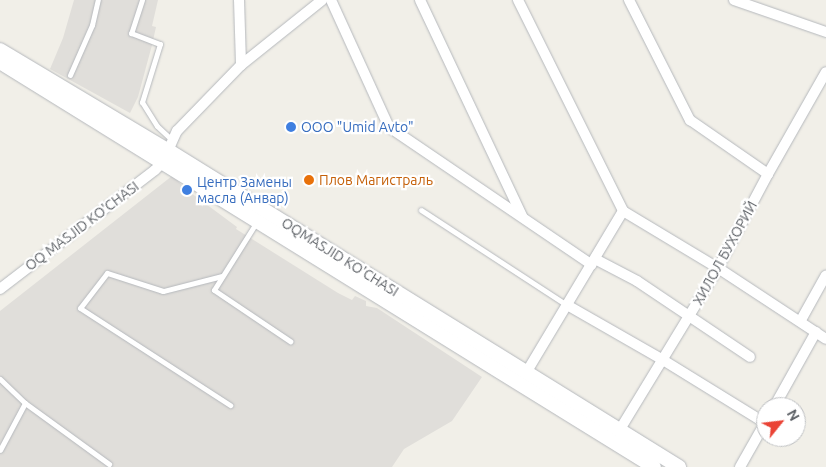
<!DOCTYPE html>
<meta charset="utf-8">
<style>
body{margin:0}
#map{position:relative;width:826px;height:467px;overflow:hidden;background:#f1efe8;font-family:Ubuntu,sans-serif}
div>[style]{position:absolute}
.industrial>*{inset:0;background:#e0deda}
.roads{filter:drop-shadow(0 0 1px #b5b8bc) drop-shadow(0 0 1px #b5b8bc)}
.lane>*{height:5px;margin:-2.5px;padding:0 2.5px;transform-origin:2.5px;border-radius:2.5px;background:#fff}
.street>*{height:10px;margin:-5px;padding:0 5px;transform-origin:5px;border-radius:5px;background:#fff}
.secondary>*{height:14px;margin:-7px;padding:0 7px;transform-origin:7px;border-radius:7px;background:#fff}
.dots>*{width:14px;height:14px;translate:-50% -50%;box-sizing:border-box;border:2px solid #fff;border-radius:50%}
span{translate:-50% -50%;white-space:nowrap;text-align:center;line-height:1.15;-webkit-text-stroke:4.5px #fff;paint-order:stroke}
.shop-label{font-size:14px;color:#366cbe}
.left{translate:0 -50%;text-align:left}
.food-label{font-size:14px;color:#c56008}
.street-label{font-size:14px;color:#5f6368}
.north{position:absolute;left:756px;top:397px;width:50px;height:50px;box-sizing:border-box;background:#fff;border:1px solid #bfc1c3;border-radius:50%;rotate:61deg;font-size:14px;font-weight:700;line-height:20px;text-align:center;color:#5f6368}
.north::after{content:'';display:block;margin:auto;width:18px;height:22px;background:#ea4335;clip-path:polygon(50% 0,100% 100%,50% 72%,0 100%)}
</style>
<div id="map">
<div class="industrial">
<i style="clip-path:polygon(74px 0,158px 0,152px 26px,156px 27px,152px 45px,138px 97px,130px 113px,50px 69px,63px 38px)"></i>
<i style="clip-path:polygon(172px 176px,187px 190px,237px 227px,236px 229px,338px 293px,352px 300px,355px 296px,366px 301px,366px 306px,377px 308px,482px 377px,452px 421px,404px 449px,392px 467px,0 467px,0 311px)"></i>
</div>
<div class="roads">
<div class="lane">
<i style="left:142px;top:0;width:35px;rotate:108deg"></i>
<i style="left:131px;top:33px;width:31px;rotate:21deg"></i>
<i style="left:160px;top:44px;width:61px;rotate:107.2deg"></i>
<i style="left:142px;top:102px;width:28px;rotate:58deg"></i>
<i style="left:157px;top:126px;width:22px;rotate:43deg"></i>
<i style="left:70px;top:75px;width:55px;rotate:-66.3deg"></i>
<i style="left:92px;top:25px;width:26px;rotate:-77deg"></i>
<i style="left:421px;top:210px;width:174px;rotate:33.1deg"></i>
<i style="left:256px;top:223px;width:79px;rotate:122.1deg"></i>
<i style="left:214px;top:290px;width:92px;rotate:33.9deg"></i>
<i style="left:222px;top:276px;width:61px;rotate:165.7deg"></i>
<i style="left:163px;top:291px;width:59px;rotate:-162.2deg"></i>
<i style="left:107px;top:273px;width:44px;rotate:127.6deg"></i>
<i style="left:80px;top:308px;width:179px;rotate:32.9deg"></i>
<i style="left:0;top:379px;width:35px;rotate:44deg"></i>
<i style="left:25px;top:403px;width:53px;rotate:118deg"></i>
<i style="left:25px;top:403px;width:104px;rotate:36deg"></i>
</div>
<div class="street">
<i style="left:239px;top:0;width:65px;rotate:88.2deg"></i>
<i style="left:331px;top:0;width:140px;rotate:65.5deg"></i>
<i style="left:389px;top:127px;width:245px;rotate:34.2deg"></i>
<i style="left:420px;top:0;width:239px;rotate:64.7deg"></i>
<i style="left:518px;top:0;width:236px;rotate:63.5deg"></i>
<i style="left:623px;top:211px;width:111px;rotate:31deg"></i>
<i style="left:718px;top:268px;width:129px;rotate:33.3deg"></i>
<i style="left:629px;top:0;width:135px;rotate:63.1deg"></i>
<i style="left:690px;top:120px;width:95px;rotate:34.7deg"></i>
<i style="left:734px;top:0;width:97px;rotate:19.2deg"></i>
<i style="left:595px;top:259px;width:47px;rotate:27.6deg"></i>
<i style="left:637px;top:281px;width:136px;rotate:33.9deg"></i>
<i style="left:0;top:289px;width:195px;rotate:-37.5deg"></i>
<i style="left:155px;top:170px;width:11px;rotate:-45deg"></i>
<i style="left:163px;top:162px;width:34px;rotate:-66deg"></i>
<i style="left:177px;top:131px;width:92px;rotate:-45.9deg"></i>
<i style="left:241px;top:65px;width:104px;rotate:-38.7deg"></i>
<i style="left:567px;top:305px;width:111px;rotate:29.8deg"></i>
<i style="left:663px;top:360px;width:120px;rotate:31.7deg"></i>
<i style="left:801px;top:320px;width:51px;rotate:-60.9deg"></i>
<i style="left:526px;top:373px;width:189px;rotate:-59.1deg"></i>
<i style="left:774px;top:407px;width:86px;rotate:-60.8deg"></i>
<i style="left:619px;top:431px;width:191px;rotate:-58.7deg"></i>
<i style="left:718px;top:268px;width:106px;rotate:-62deg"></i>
<i style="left:768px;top:174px;width:117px;rotate:-60.4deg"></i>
<i style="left:740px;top:467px;width:53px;rotate:-60.5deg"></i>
</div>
<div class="secondary">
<i style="left:0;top:50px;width:197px;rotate:30.9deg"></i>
<i style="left:169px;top:151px;width:600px;rotate:31.78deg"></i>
<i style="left:0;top:62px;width:769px;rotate:31.77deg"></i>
</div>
</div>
<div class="dots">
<i style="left:291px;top:127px;background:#3f7fe0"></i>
<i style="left:309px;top:180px;background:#e8710a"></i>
<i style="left:187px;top:190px;background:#3f7fe0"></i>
</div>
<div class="shop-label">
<span class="left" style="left:301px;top:127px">ООО "Umid Avto"</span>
<span class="left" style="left:197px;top:190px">Центр Замены<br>масла (Анвар)</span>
</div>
<div class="food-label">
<span class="left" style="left:319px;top:180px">Плов Магистраль</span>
</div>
<div class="street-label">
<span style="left:82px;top:226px;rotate:-37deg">OQ MASJID KO'CHASI</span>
<span style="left:725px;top:253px;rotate:-61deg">ХИЛОЛ БУХОРИЙ</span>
<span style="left:340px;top:257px;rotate:32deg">OQMASJID KO'CHASI</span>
</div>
<div class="north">N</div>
</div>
